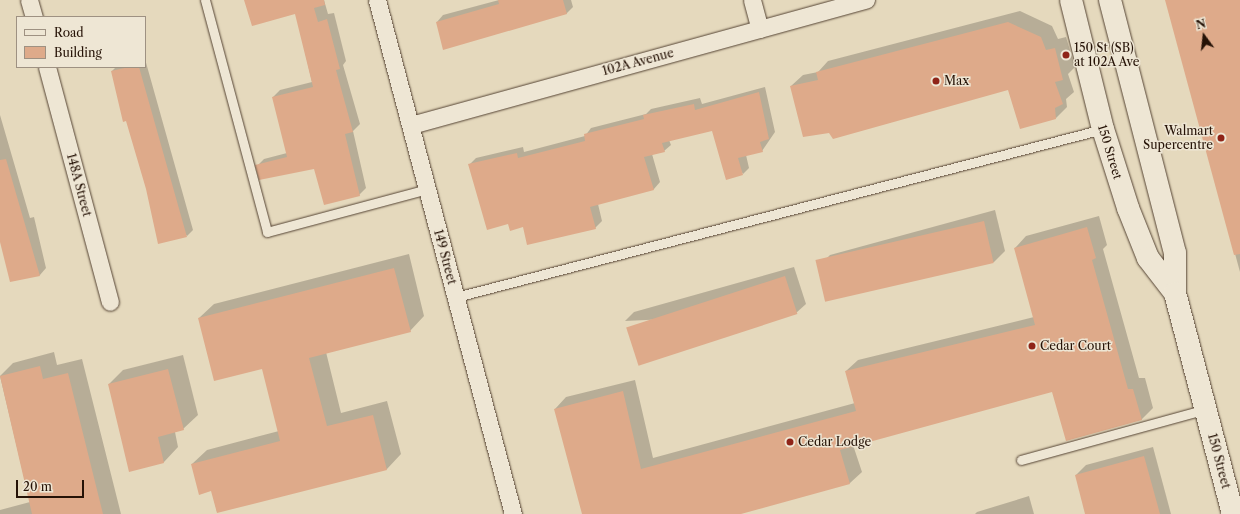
<!DOCTYPE html>
<style>
body{margin:0}
#map{position:relative;width:1240px;height:514px;overflow:hidden;background:#e5d9bd;font-family:"Libre Caslon Text",serif}
div>[style]{position:absolute}
.shadow>*{inset:0;background:#0003}
.building>*{inset:0;background:#deaa8a;transform-origin:0 0}
.roads{filter:drop-shadow(0 0 1px #554434) drop-shadow(0 0 1px #554434)}
.service>*{height:9px;margin:-4.5px;padding:0 4.5px;transform-origin:4.5px;border-radius:4.5px;background:#eee6d4}
.minor>*{height:17px;margin:-8.5px;padding:0 8.5px;transform-origin:8.5px;border-radius:8.5px;background:#eee6d4}
.secondary>*{height:22px;margin:-11px;padding:0 11px;transform-origin:11px;border-radius:11px;background:#eee6d4}
.dots>*{width:11px;height:11px;translate:-50% -50%;box-sizing:border-box;border:2px solid #eee6d4;border-radius:50%}
span{translate:-50% -50%;white-space:nowrap;text-align:center;line-height:1.15;-webkit-text-stroke:3px #eee6d4;paint-order:stroke}
.poi-label{font-size:12px;color:#251206}
.left{translate:0 -50%;text-align:left}
.right{translate:-100% -50%;text-align:right}
.street-label{font-size:12px;color:#251206}
.legend{position:absolute;left:16px;top:16px;width:130px;height:52px;box-sizing:border-box;background:#eee6d4;border:1px solid #9e9182;margin:0;padding:5px 7px;list-style:none;font-size:12px;color:#251206}
.legend li{display:flex;align-items:center;gap:8px;height:20px}
.legend b{width:20px;border:1px solid #9e9182}
.north{position:absolute;left:1184px;top:16px;width:40px;height:40px;-webkit-text-stroke:3px #eee6d4;paint-order:stroke;rotate:345deg;font-size:11px;font-weight:700;line-height:16px;text-align:center;color:#251206}
.north::after{content:'';display:block;margin:auto;width:14px;height:18px;background:#251206;clip-path:polygon(50% 0,100% 100%,50% 72%,0 100%)}
.scale{position:absolute;left:16px;top:480px;width:68px;height:18px;box-sizing:border-box;border:2px solid #251206;border-top:0;padding-left:5px;font-size:12px;line-height:14px;white-space:nowrap;color:#251206;-webkit-text-stroke:3px #eee6d4;paint-order:stroke}
</style>
<div id="map">
<div class="shadow">
<i style="clip-path:polygon(245px 0,324px 0,328px 14px,334px 13px,346px 61px,343px 65px,360px 124px,353px 131px,366px 188px,359px 195px,315px 168px,257px 166px,264px 159px,287px 153px,273px 97px,280px 90px,312px 82px,296px 13px)"></i>
<i style="clip-path:polygon(499px 0,571px 0,573px 7px,566px 14px,437px 22px,443px 15px)"></i>
<i style="clip-path:polygon(1166px 0,1240px 0,1240px 272px)"></i>
<i style="clip-path:polygon(1020px 11px,1052px 26px,1058px 39px,1066px 37px,1075px 67px,1068px 74px,1074px 92px,1066px 99px,1067px 107px,1056px 118px,1009px 89px,791px 86px,803px 75px,818px 72px,828px 61px)"></i>
<i style="clip-path:polygon(145px 59px,193px 230px,187px 236px,147px 188px,112px 71px,116px 67px,145px 67px)"></i>
<i style="clip-path:polygon(765px 87px,775px 132px,762px 151px,746px 155px,749px 168px,743px 174px,713px 129px,669px 140px,671px 145px,664px 151px,652px 154px,660px 182px,654px 189px,598px 204px,602px 221px,595px 228px,508px 222px,470px 164px,476px 158px,523px 147px,524px 152px,585px 136px,591px 128px,646px 114px,651px 109px,700px 98px,702px 104px)"></i>
<i style="clip-path:polygon(0 115px,30px 218px,34px 217px,46px 268px,40px 275px,11px 281px,0 237px)"></i>
<i style="clip-path:polygon(995px 210px,1005px 251px,994px 262px,819px 266px,830px 255px)"></i>
<i style="clip-path:polygon(1099px 216px,1107px 245px,1103px 249px,1139px 378px,1145px 378px,1153px 408px,1141px 420px,1053px 391px,853px 445px,862px 472px,850px 483px,737px 514px,583px 514px,555px 409px,566px 397px,635px 380px,653px 458px,855px 403px,846px 371px,858px 360px,1034px 317px,1015px 248px,1026px 236px)"></i>
<i style="clip-path:polygon(409px 254px,424px 316px,410px 331px,326px 352px,341px 413px,387px 401px,401px 454px,387px 469px,217px 512px,212px 490px,192px 464px,207px 450px,279px 431px,263px 368px,199px 318px,214px 304px)"></i>
<i style="clip-path:polygon(794px 267px,806px 304px,796px 313px,625px 321px,634px 312px)"></i>
<i style="clip-path:polygon(54px 352px,57px 365px,82px 359px,121px 514px,0 514px,0 510px,30px 502px,0 376px,13px 363px)"></i>
<i style="clip-path:polygon(183px 355px,198px 415px,183px 429px,175px 432px,178px 447px,164px 462px,130px 470px,109px 384px,123px 370px)"></i>
<i style="clip-path:polygon(1153px 447px,1171px 514px,1087px 514px,1076px 475px,1086px 465px)"></i>
<i style="clip-path:polygon(1029px 496px,1034px 514px,975px 514px,977px 512px)"></i>
</div>
<div class="building">
<i style="clip-path:polygon(244px 0,324px 0,325px 5px,314px 8px,318px 22px,327px 19px,340px 69px,336px 70px,353px 132px,345px 134px,360px 196px,324px 205px,314px 169px,259px 180px,255px 165px,287px 157px,272px 97px,313px 87px,295px 14px,252px 26px)"></i>
<i style="clip-path:polygon(498px 0,563px 0,567px 14px,443px 50px,436px 22px,499px 4px)"></i>
<i style="clip-path:polygon(1165px 0,1240px 0,1240px 254px,1234px 255px)"></i>
<i style="clip-path:polygon(1008px 22px,1041px 37px,1046px 50px,1055px 48px,1063px 80px,1055px 82px,1063px 104px,1055px 108px,1056px 119px,1020px 129px,1008px 90px,833px 139px,829px 133px,803px 137px,790px 86px,818px 80px,816px 72px)"></i>
<i style="clip-path:polygon(129px 67px,139px 67px,187px 237px,158px 244px,146px 189px,126px 121px,123px 122px,111px 71px)"></i>
<i style="clip-path:polygon(759px 92px,769px 139px,760px 142px,763px 152px,738px 158px,743px 175px,726px 180px,712px 131px,662px 143px,665px 152px,644px 157px,654px 190px,590px 207px,596px 229px,527px 245px,523px 227px,510px 231px,508px 224px,487px 230px,468px 164px,517px 153px,518px 158px,585px 141px,584px 134px,644px 119px,643px 115px,694px 104px,695px 110px)"></i>
<i style="clip-path:polygon(6px 159px,40px 276px,10px 282px,0 242px,0 160px)"></i>
<i style="left:984px;top:221px;width:43px;height:173px;rotate:77deg"></i>
<i style="clip-path:polygon(1087px 227px,1096px 258px,1092px 260px,1128px 389px,1133px 389px,1142px 420px,1066px 441px,1052px 392px,840px 450px,850px 484px,741px 514px,582px 514px,554px 409px,623px 391px,641px 469px,856px 411px,845px 371px,1035px 325px,1014px 248px)"></i>
<i style="clip-path:polygon(394px 268px,411px 332px,309px 358px,327px 426px,373px 415px,387px 470px,217px 513px,211px 491px,199px 495px,191px 464px,280px 441px,262px 369px,214px 381px,198px 318px)"></i>
<i style="left:785px;top:276px;width:40px;height:167px;rotate:72deg"></i>
<i style="clip-path:polygon(40px 366px,43px 379px,68px 373px,103px 514px,32px 514px,0 376px)"></i>
<i style="clip-path:polygon(168px 369px,184px 430px,158px 437px,164px 463px,129px 472px,108px 384px)"></i>
<i style="clip-path:polygon(1144px 456px,1160px 514px,1085px 514px,1075px 475px)"></i>
</div>
<div class="roads">
<div class="service">
<i style="left:205px;top:0;width:240px;rotate:75deg"></i>
<i style="left:267px;top:232px;width:166px;rotate:-15deg"></i>
<i style="left:456px;top:297px;width:668px;rotate:-14.56deg"></i>
<i style="left:1021px;top:460px;width:192px;rotate:-15.4deg"></i>
</div>
<div class="minor">
<i style="left:29px;top:0;width:18px;rotate:74deg"></i>
<i style="left:377px;top:0;width:532px;rotate:75.18deg"></i>
<i style="left:752px;top:0;width:30px;rotate:75deg"></i>
<i style="left:47px;top:67px;width:243px;rotate:75deg"></i>
<i style="left:411px;top:125px;width:472px;rotate:-15.4deg"></i>
</div>
<div class="secondary">
<i style="left:1071px;top:0;width:133px;rotate:76.1deg"></i>
<i style="left:1103px;top:129px;width:83px;rotate:72.4deg"></i>
<i style="left:1128px;top:208px;width:54px;rotate:68.2deg"></i>
<i style="left:1148px;top:258px;width:44px;rotate:52.4deg"></i>
<i style="left:1110px;top:0;width:261px;rotate:75.6deg"></i>
<i style="left:1175px;top:253px;width:40px;rotate:90deg"></i>
<i style="left:1175px;top:293px;width:228px;rotate:75.3deg"></i>
</div>
</div>
<div class="dots">
<i style="left:1066px;top:55px;background:#8f2418"></i>
<i style="left:936px;top:81px;background:#8f2418"></i>
<i style="left:1221px;top:138px;background:#8f2418"></i>
<i style="left:1032px;top:346px;background:#8f2418"></i>
<i style="left:790px;top:442px;background:#8f2418"></i>
</div>
<div class="poi-label">
<span class="left" style="left:1074px;top:55px">150 St (SB)<br>at 102A Ave</span>
<span class="left" style="left:944px;top:81px">Max</span>
<span class="right" style="left:1213px;top:138px">Walmart<br>Supercentre</span>
<span class="left" style="left:1040px;top:346px">Cedar Court</span>
<span class="left" style="left:798px;top:442px">Cedar Lodge</span>
</div>
<div class="street-label">
<span style="left:638px;top:62px;rotate:-15deg">102A Avenue</span>
<span style="left:1110px;top:152px;rotate:73deg">150 Street</span>
<span style="left:79px;top:185px;rotate:75deg">148A Street</span>
<span style="left:445px;top:257px;rotate:75deg">149 Street</span>
<span style="left:1219px;top:461px;rotate:75deg">150 Street</span>
</div>
<ul class="legend">
<li><b style="height:5px;background:#eee6d4"></b>Road</li>
<li><b style="height:11px;background:#deaa8a"></b>Building</li>
</ul>
<div class="north">N</div>
<div class="scale">20 m</div>
</div>
